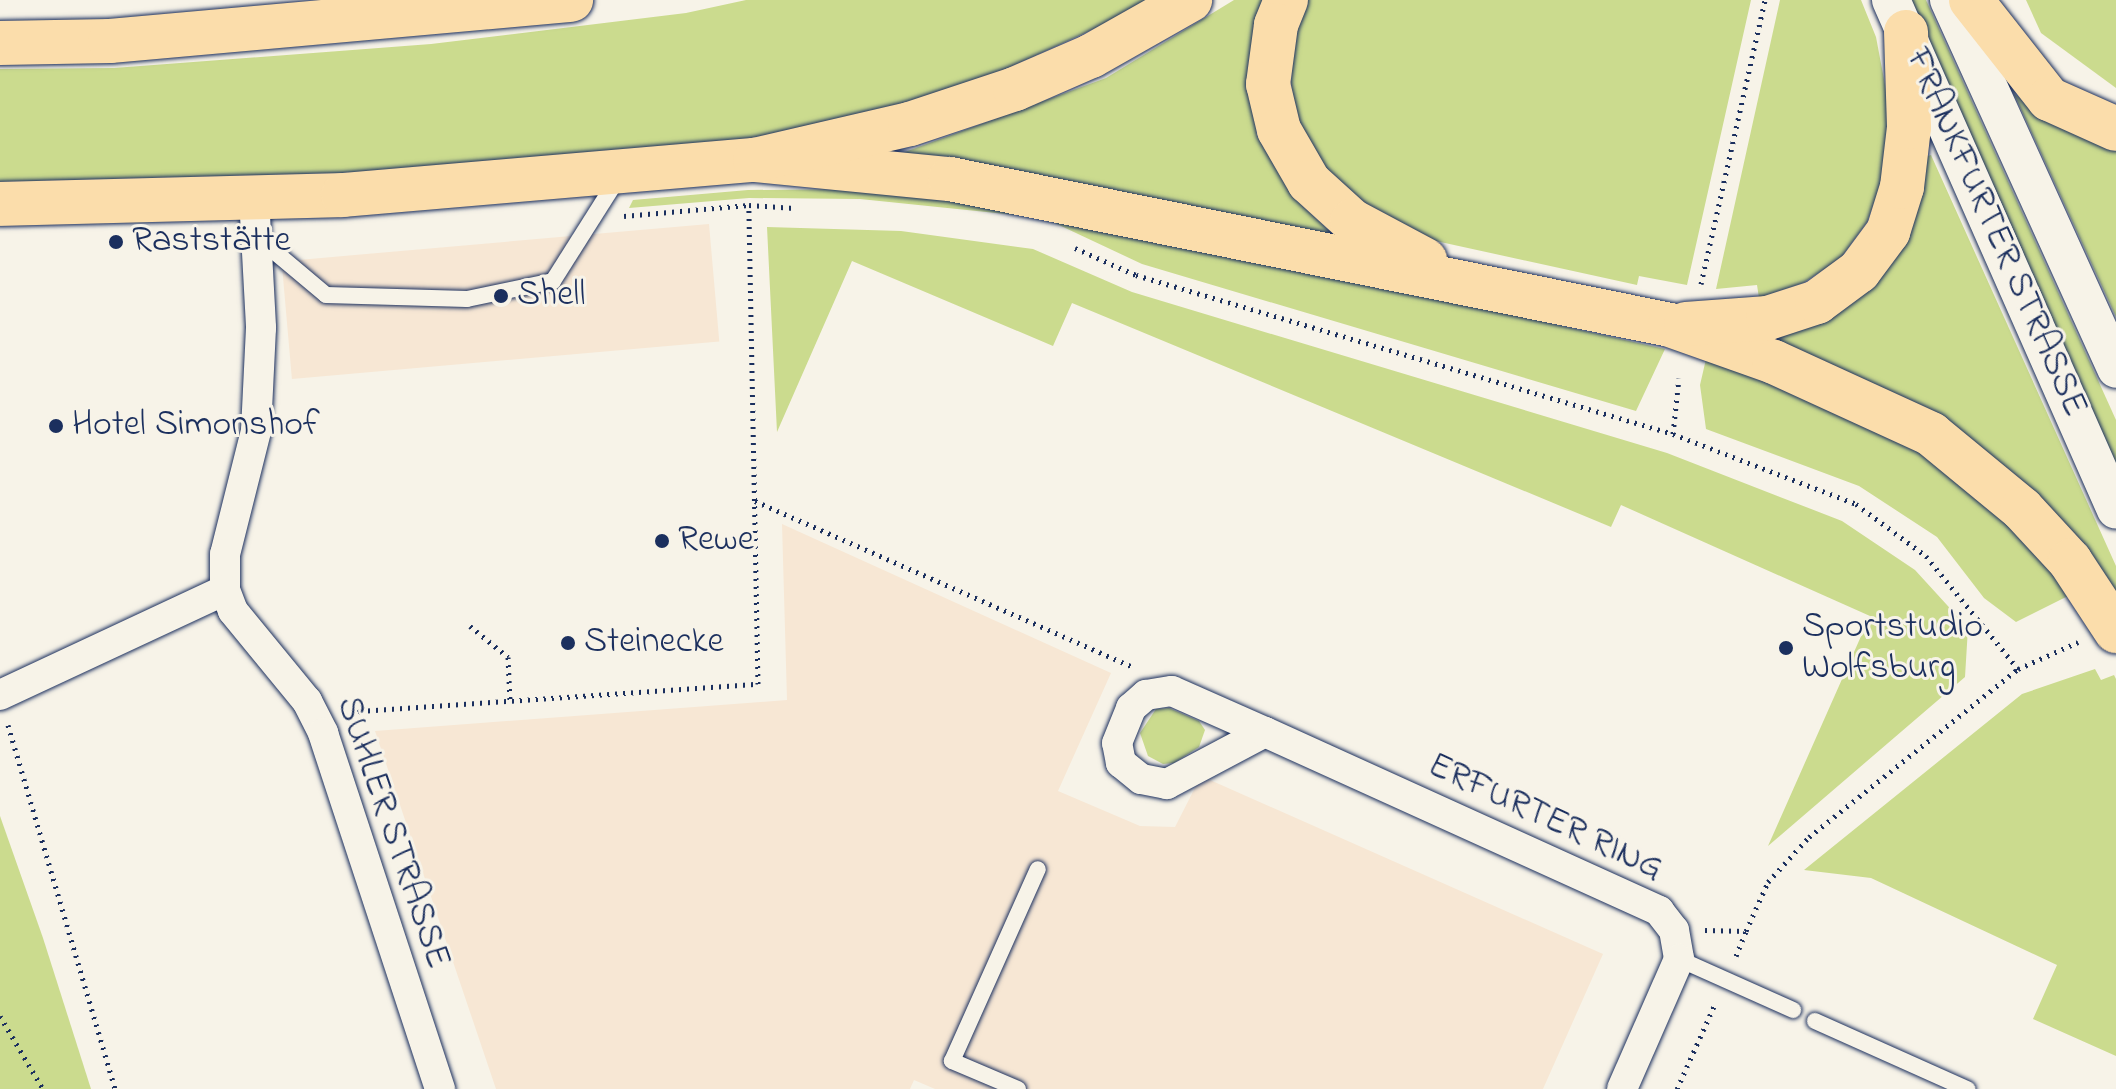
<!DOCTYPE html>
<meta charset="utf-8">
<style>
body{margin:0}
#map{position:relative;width:2116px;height:1089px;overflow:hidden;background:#f7f3e8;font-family:"Indie Flower",sans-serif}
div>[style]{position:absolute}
.built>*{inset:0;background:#f7e7d4;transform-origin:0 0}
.green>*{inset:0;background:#cbdb8e}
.path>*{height:5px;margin-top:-2.5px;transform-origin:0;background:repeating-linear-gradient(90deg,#1b2f5e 0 2px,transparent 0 8px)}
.roads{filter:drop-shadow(0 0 2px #1b2f5e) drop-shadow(0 0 2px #1b2f5e)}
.service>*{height:16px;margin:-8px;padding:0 8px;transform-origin:8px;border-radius:8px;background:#f7f3e8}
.minor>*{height:30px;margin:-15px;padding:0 15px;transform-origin:15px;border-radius:15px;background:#f7f3e8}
.tertiary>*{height:38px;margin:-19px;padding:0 19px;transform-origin:19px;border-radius:19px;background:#f7f3e8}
.trunk>*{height:44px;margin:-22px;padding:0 22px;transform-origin:22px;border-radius:22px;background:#fbddab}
.dots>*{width:22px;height:22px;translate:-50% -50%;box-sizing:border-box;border:4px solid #f7f3e8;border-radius:50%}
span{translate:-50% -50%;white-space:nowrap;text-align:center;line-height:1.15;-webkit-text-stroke:6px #f7f3e8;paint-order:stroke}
.street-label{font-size:36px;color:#1b2f5e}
.poi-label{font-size:36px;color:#1b2f5e}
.left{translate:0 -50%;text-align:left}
</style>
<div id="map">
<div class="built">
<i style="left:709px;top:224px;width:118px;height:429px;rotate:85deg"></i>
<i style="clip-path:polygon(782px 524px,1111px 673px,1058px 791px,1140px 826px,1175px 827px,1201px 776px,1603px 954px,1543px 1089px,935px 1089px,914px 1080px,910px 1089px,496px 1089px,375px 731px,787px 700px)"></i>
</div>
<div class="green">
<i style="clip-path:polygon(746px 0,1157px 0,995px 74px,896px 106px,747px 139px,620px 157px,341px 173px,0 182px,0 69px,114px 68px,431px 44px,686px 13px)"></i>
<i style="clip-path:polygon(1234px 0,1265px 0,1250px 83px,1257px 136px,1294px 198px,1335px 236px,894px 156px,1106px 78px)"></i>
<i style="clip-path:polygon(1306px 0,1751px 0,1687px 285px,1639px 276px,1637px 285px,1413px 236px,1365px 206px,1326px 172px,1297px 124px,1291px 82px,1296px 27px)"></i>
<i style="clip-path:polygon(1780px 0,1861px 0,1876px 37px,1889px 106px,1884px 176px,1867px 222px,1840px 259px,1803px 283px,1759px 298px,1757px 285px,1716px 289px)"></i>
<i style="clip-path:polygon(1910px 0,1926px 0,2116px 420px,2116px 467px)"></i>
<i style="clip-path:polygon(2026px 0,2116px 0,2116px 88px,2041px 33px)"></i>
<i style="clip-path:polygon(2014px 94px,2042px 114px,2116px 143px,2116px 317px)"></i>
<i style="clip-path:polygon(1931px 155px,2116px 566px,2116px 605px,2064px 530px,1773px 346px,1773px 337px,1828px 316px,1873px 288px,1906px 240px,1925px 157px)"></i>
<i style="clip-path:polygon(860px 189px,947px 195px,1086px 220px,1665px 349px,1636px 411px,1142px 264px,1044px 218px,860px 199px,749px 198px,629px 208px,633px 200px,748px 190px)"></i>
<i style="clip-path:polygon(767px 227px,901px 231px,1033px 249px,1132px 292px,1667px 453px,1842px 521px,1915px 570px,1968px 628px,1965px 677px,1768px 846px,1870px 616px,1621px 505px,1611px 527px,1072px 303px,1053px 346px,852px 261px,777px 432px)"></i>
<i style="clip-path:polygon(1706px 359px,1771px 378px,1918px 447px,1972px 486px,2052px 571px,2068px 596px,2016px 622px,1984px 598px,1937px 537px,1859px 486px,1706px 429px,1700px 385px)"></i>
<i style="clip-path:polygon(2095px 669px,2101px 680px,2114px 675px,2116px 679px,2116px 1056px,2033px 1019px,2057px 965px,1871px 878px,1804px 870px,2022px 694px)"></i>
<i style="clip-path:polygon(1169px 708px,1199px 721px,1205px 730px,1199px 747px,1174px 763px,1163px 764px,1148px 756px,1140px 733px,1156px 709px)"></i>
<i style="clip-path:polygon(0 816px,43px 938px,91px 1089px,0 1089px)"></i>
</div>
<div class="path">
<i style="left:624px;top:216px;width:125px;rotate:-5deg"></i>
<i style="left:749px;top:205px;width:45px;rotate:3.8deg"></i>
<i style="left:1075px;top:248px;width:67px;rotate:23.9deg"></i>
<i style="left:1136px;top:275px;width:560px;rotate:16.49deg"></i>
<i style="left:1673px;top:434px;width:196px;rotate:20.9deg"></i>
<i style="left:1856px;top:504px;width:87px;rotate:36.6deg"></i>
<i style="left:1926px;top:556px;width:146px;rotate:50.8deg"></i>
<i style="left:2018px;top:669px;width:66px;rotate:-24.2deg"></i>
<i style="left:1701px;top:284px;width:291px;rotate:-77.3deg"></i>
<i style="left:1673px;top:434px;width:56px;rotate:-83.9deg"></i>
<i style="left:755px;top:501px;width:411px;rotate:23.7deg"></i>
<i style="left:470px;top:626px;width:49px;rotate:39.2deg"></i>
<i style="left:508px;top:657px;width:44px;rotate:87.4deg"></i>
<i style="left:351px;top:716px;width:10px;rotate:-29deg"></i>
<i style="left:360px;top:711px;width:399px;rotate:-3.9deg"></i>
<i style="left:758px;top:684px;width:479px;rotate:-91.1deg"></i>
<i style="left:8px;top:725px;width:379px;rotate:73.6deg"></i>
<i style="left:1705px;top:930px;width:41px;rotate:1.4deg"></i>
<i style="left:1746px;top:931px;width:54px;rotate:-65.8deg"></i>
<i style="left:1768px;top:882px;width:61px;rotate:-47.7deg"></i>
<i style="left:1809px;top:837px;width:268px;rotate:-38.8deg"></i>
<i style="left:1736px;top:956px;width:27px;rotate:-68deg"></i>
<i style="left:0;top:1016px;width:85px;rotate:59.5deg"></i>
<i style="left:1677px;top:1089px;width:95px;rotate:-65.9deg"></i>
</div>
<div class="roads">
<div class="service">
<i style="left:257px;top:237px;width:90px;rotate:40deg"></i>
<i style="left:326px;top:295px;width:141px;rotate:1.6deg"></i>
<i style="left:467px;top:299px;width:88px;rotate:-11.8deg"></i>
<i style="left:553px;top:281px;width:122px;rotate:-57.7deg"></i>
<i style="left:1679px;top:959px;width:125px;rotate:24.1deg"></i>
<i style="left:1815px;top:1021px;width:167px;rotate:24.1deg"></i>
<i style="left:1018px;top:1089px;width:72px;rotate:-157deg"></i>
<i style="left:952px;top:1061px;width:210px;rotate:-65.9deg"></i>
</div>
<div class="minor">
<i style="left:254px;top:197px;width:131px;rotate:86.9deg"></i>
<i style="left:261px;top:328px;width:103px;rotate:92.8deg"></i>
<i style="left:256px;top:431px;width:127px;rotate:104.1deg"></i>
<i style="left:225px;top:554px;width:36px;rotate:90deg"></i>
<i style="left:225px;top:590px;width:22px;rotate:69deg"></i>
<i style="left:233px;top:611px;width:117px;rotate:50.6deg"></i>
<i style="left:307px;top:701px;width:36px;rotate:63deg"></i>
<i style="left:323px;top:733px;width:375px;rotate:71.8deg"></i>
<i style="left:0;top:695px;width:248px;rotate:-25deg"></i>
<i style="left:1265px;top:732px;width:111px;rotate:152deg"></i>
<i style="left:1167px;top:784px;width:26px;rotate:-169deg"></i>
<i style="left:1141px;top:779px;width:26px;rotate:-141deg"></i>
<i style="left:1121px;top:763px;width:20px;rotate:-101deg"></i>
<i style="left:1117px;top:743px;width:38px;rotate:-68deg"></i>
<i style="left:1131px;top:708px;width:20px;rotate:-41deg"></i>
<i style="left:1146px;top:695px;width:26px;rotate:-9deg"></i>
<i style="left:1172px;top:691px;width:102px;rotate:23.8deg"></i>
<i style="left:1265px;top:732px;width:433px;rotate:24.4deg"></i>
<i style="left:1659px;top:911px;width:24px;rotate:52deg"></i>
<i style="left:1674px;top:930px;width:29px;rotate:80deg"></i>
<i style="left:1679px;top:959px;width:142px;rotate:113.7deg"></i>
</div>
<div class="tertiary">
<i style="left:1891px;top:0;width:557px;rotate:66.19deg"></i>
<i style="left:1949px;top:0;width:405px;rotate:65.6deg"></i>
</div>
<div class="trunk">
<i style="left:1286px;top:0;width:27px;rotate:112deg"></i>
<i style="left:1276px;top:25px;width:60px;rotate:97.7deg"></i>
<i style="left:1268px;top:84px;width:47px;rotate:76.6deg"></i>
<i style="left:1279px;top:130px;width:60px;rotate:60deg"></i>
<i style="left:1309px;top:182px;width:58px;rotate:42.2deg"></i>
<i style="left:1352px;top:221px;width:83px;rotate:28.1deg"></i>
<i style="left:1971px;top:0;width:126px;rotate:51.8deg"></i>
<i style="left:2049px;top:99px;width:73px;rotate:24.1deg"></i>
<i style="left:0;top:43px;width:110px;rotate:-1deg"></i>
<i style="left:110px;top:41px;width:463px;rotate:-5.1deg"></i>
<i style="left:755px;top:160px;width:196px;rotate:5.6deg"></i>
<i style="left:950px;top:179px;width:735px;rotate:11.46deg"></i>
<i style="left:1670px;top:325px;width:110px;rotate:19.6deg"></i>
<i style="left:1774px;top:362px;width:173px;rotate:24.6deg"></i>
<i style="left:1931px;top:434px;width:118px;rotate:39.5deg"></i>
<i style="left:2022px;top:509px;width:71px;rotate:47.3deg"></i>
<i style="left:2070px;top:561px;width:84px;rotate:56.7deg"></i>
<i style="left:0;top:204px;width:343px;rotate:-1.5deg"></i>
<i style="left:343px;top:195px;width:413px;rotate:-4.9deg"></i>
<i style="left:755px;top:160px;width:159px;rotate:-13.1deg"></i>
<i style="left:910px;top:124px;width:111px;rotate:-18.4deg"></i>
<i style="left:1015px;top:89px;width:83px;rotate:-23.5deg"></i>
<i style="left:1091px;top:56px;width:114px;rotate:-29.5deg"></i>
<i style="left:1686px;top:324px;width:82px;rotate:-4.2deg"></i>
<i style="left:1768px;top:318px;width:52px;rotate:-18.1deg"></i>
<i style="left:1817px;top:302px;width:52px;rotate:-36.4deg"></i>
<i style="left:1859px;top:271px;width:49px;rotate:-53.4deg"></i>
<i style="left:1888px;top:232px;width:47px;rotate:-72.7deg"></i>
<i style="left:1902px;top:187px;width:60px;rotate:-83.3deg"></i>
<i style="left:1909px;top:127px;width:95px;rotate:-91.8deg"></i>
</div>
</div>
<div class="dots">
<i style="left:116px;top:242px;background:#1b2f5e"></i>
<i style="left:501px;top:296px;background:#1b2f5e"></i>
<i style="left:56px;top:426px;background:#1b2f5e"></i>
<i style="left:662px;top:541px;background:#1b2f5e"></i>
<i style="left:568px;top:643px;background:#1b2f5e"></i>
<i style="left:1786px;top:648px;background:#1b2f5e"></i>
</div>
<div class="street-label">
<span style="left:1995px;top:233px;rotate:66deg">FRANKFURTER STRASSE</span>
<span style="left:1545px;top:818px;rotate:25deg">ERFURTER RING</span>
<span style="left:392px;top:833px;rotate:71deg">SUHLER STRASSE</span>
</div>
<div class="poi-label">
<span class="left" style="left:132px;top:242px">Raststätte</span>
<span class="left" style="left:517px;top:296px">Shell</span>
<span class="left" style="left:72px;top:426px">Hotel Simonshof</span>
<span class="left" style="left:678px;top:541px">Rewe</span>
<span class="left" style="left:1802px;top:648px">Sportstudio<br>Wolfsburg</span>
<span class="left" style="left:584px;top:643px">Steinecke</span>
</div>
</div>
